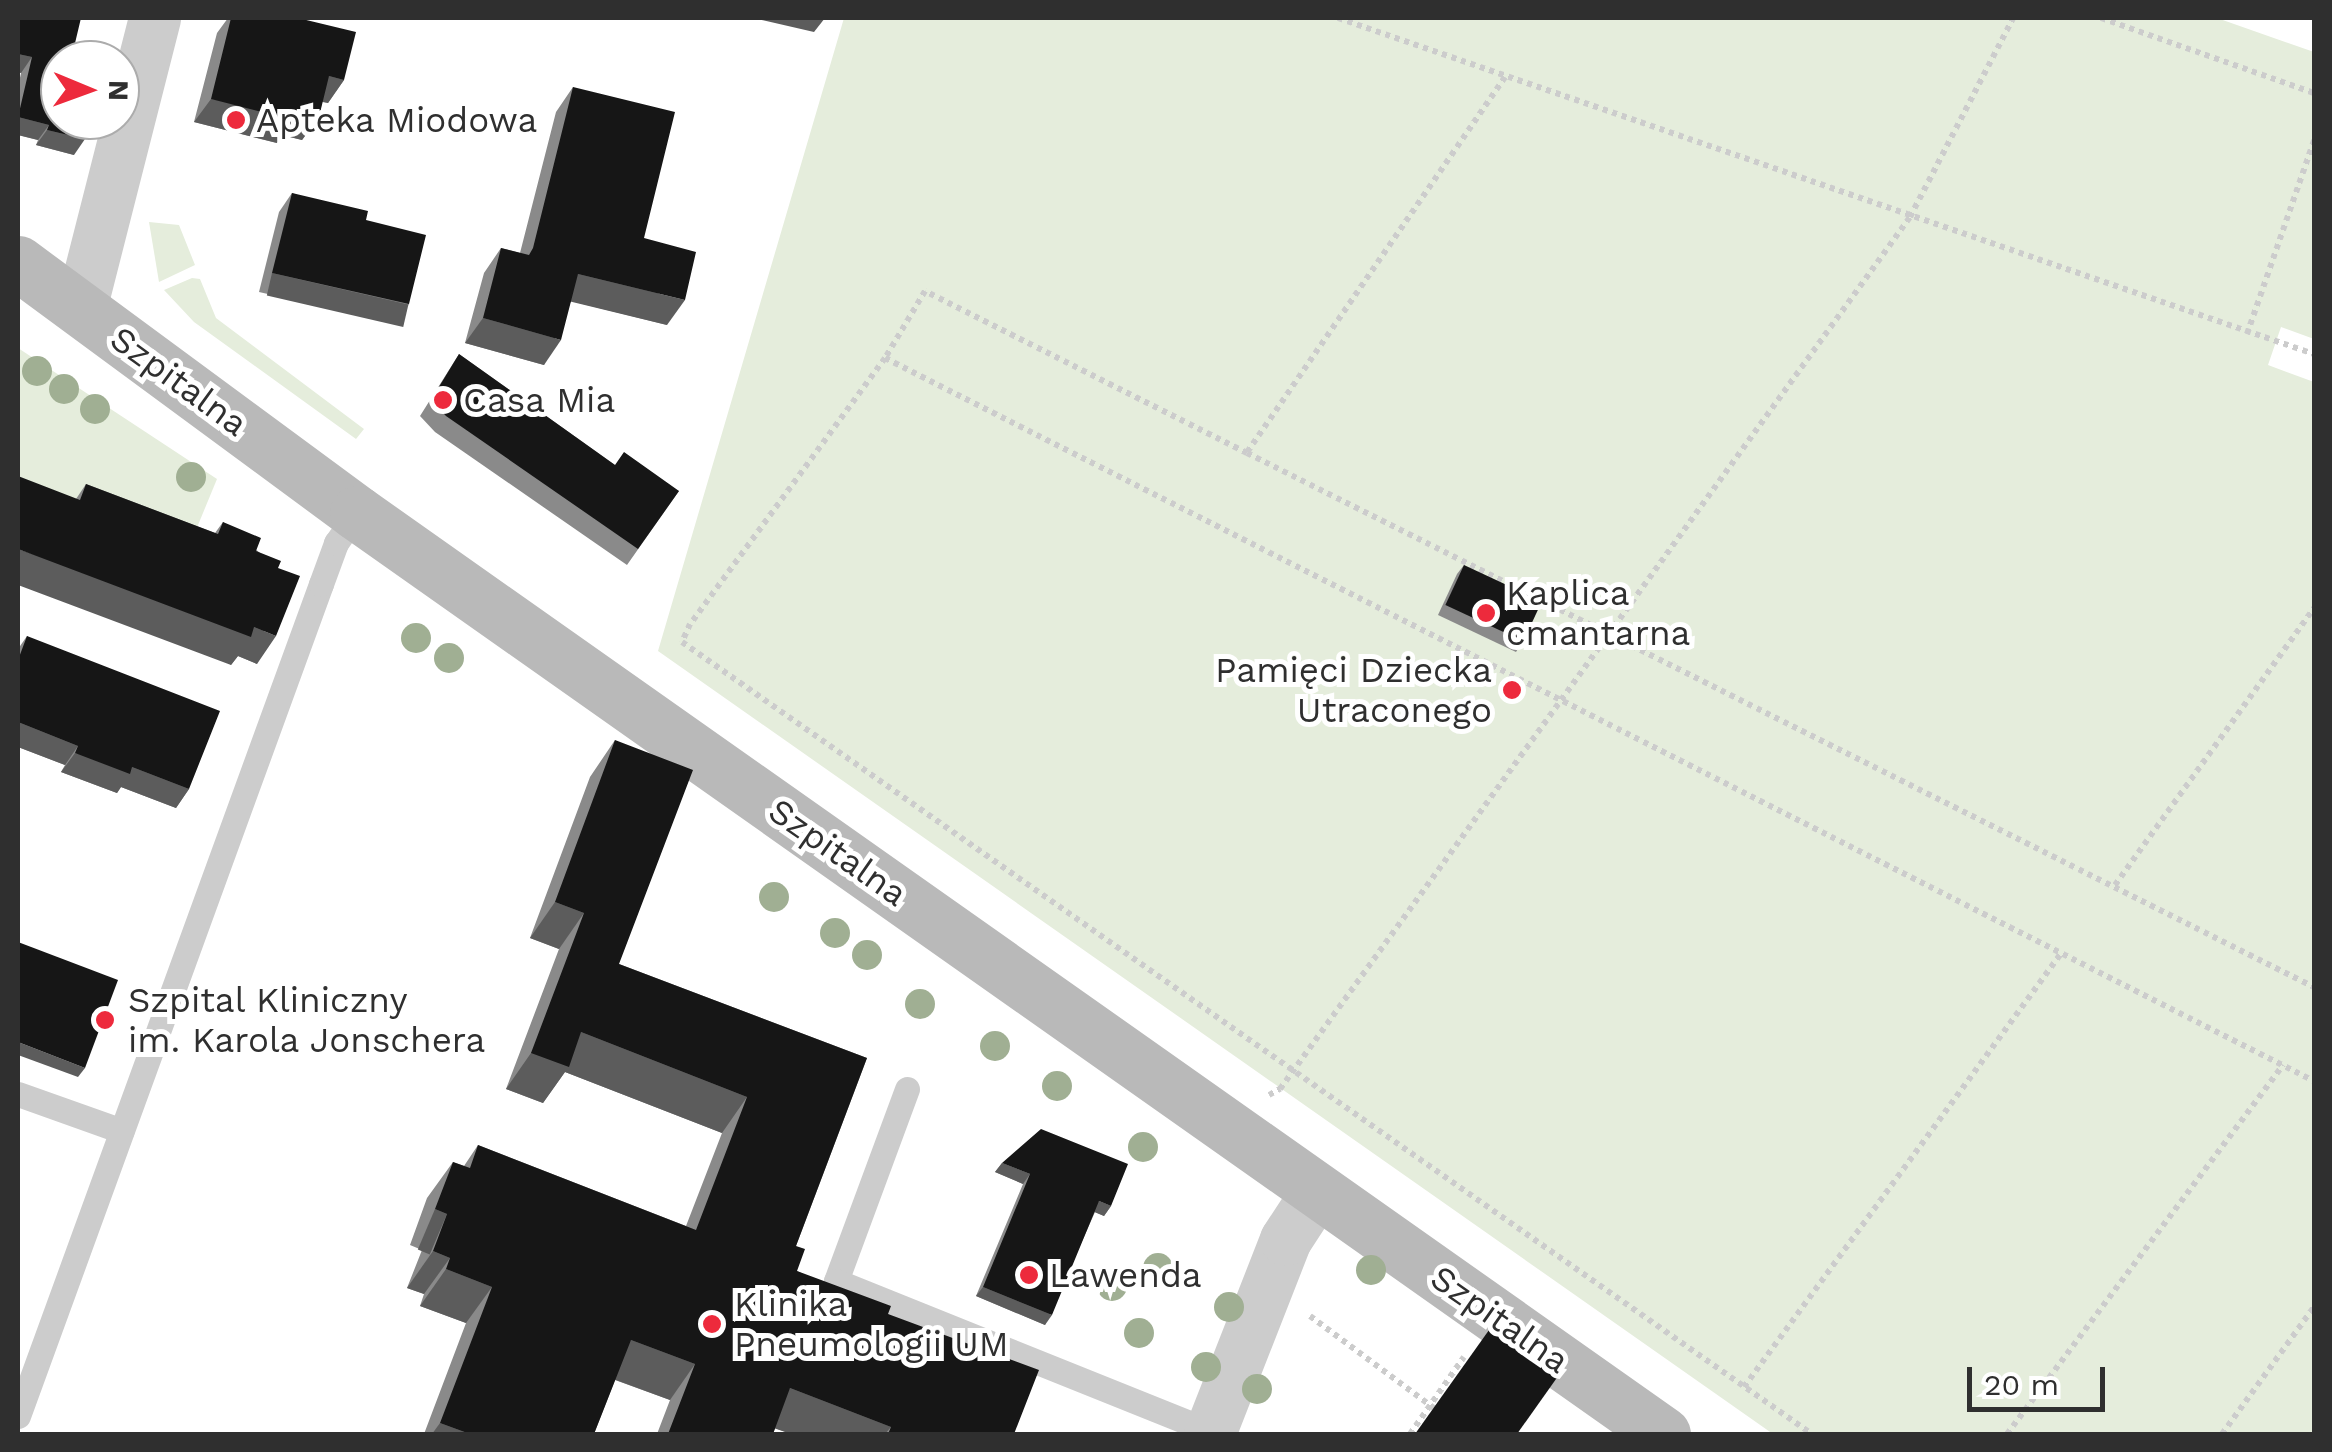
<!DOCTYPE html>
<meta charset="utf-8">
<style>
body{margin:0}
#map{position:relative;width:2332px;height:1452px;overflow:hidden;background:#fff;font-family:"Work Sans",sans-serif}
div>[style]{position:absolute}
.green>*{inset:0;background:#e5eddc}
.path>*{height:6px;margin-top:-3px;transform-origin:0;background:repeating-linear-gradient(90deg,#ccc 0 5px,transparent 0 10px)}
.lane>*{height:25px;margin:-12.5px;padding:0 12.5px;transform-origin:12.5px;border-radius:12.5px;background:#ccc}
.street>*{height:52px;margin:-26px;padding:0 26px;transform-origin:26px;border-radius:26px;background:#ccc}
.secondary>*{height:55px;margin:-27.5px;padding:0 27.5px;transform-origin:27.5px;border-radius:27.5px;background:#b9b9b9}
.trees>*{width:30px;height:30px;margin:-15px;border-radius:50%;background:#a0af93}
.wall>*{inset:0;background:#8a8a8a}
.shaded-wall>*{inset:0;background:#5c5c5c;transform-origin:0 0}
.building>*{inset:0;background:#161616;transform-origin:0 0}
.dots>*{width:28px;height:28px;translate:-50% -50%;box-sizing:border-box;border:5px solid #fff;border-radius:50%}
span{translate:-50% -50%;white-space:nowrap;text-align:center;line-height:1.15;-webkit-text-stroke:10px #fff;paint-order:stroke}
.poi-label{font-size:35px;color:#2f2f2f}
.left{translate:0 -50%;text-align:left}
.right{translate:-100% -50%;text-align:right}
.street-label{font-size:35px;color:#2f2f2f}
.frame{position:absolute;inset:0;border:20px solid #2f2f2f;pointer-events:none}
.north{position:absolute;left:40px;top:40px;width:100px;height:100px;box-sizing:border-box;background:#fff;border:2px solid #acacac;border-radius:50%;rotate:91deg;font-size:28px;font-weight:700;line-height:40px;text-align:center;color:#2f2f2f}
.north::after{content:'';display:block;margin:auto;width:35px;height:45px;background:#ed2a3c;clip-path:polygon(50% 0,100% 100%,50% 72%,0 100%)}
.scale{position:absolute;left:1967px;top:1367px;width:138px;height:45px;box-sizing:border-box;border:5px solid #2f2f2f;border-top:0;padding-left:12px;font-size:30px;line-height:35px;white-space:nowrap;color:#2f2f2f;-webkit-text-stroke:8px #fff;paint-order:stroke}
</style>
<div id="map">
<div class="green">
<i style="clip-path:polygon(844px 18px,2217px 18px,2314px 52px,2314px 339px,2281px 327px,2268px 365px,2314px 382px,2314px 1434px,1773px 1434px,658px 651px)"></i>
<i style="clip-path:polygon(149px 222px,179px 225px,195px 265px,159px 282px)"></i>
<i style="clip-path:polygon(192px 278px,200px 279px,216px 318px,364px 429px,356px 439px,194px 322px,164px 290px)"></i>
<i style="clip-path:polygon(18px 348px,217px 479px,191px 542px,18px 478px)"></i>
</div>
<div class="path">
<i style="left:1338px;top:18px;width:1032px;rotate:19deg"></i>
<i style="left:2101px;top:18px;width:226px;rotate:19.4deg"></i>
<i style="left:1505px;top:77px;width:456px;rotate:124.5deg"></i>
<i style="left:1247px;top:453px;width:1193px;rotate:26.59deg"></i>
<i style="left:2247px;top:334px;width:205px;rotate:-70.9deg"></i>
<i style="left:885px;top:358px;width:1601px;rotate:26.84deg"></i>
<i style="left:1247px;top:453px;width:360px;rotate:-153.3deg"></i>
<i style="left:925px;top:291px;width:78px;rotate:120.8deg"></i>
<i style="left:885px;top:358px;width:330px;rotate:126.2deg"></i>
<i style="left:690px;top:624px;width:20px;rotate:114deg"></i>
<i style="left:682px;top:642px;width:1380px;rotate:35.03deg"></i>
<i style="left:2115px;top:885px;width:341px;rotate:-54.3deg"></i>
<i style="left:1269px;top:1095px;width:13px;rotate:-29deg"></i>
<i style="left:1280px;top:1089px;width:1076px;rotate:-54.15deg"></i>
<i style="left:1910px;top:217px;width:224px;rotate:-62.6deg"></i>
<i style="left:1310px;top:1316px;width:154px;rotate:36.6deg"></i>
<i style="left:1744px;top:1387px;width:539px;rotate:-53.83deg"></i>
<i style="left:1410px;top:1434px;width:94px;rotate:-55deg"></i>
<i style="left:2007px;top:1434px;width:461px;rotate:-53.2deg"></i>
<i style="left:2222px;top:1434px;width:157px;rotate:-54.1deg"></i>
</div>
<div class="lane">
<i style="left:907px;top:1089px;width:205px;rotate:110.3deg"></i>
<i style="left:836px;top:1281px;width:404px;rotate:21.9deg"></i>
<i style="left:18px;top:1094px;width:110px;rotate:19.6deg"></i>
<i style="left:18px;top:1416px;width:885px;rotate:-69.99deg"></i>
<i style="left:321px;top:584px;width:44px;rotate:-69.9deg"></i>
<i style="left:336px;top:543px;width:37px;rotate:-55deg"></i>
</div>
<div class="street">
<i style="left:81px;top:309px;width:300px;rotate:-75.7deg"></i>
<i style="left:1210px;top:1434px;width:208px;rotate:-68.6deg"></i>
<i style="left:1286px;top:1240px;width:59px;rotate:-56.9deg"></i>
</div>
<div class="secondary">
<i style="left:18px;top:263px;width:421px;rotate:36.4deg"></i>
<i style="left:357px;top:513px;width:1598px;rotate:35.19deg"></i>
</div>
<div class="trees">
<i style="left:37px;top:371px"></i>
<i style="left:64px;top:389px"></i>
<i style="left:95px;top:409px"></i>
<i style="left:191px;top:477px"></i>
<i style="left:416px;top:638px"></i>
<i style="left:449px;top:658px"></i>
<i style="left:774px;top:897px"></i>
<i style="left:835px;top:933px"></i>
<i style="left:867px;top:955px"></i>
<i style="left:920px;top:1004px"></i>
<i style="left:995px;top:1046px"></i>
<i style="left:1057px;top:1086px"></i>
<i style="left:1143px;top:1147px"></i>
<i style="left:1158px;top:1268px"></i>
<i style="left:1371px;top:1270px"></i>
<i style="left:1112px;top:1286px"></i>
<i style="left:1229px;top:1307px"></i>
<i style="left:1139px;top:1333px"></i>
<i style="left:1206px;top:1367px"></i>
<i style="left:1257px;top:1389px"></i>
</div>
<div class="wall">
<i style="clip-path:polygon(18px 18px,60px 60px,74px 155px,36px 145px,38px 140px,18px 135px,18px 87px,21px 73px,18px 72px)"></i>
<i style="clip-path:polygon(228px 18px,298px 18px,344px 80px,328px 103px,322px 102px,319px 117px,302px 140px,282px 135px,277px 143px,194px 122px,217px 33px)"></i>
<i style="clip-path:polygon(573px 87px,644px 238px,667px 325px,571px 301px,544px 365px,465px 343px,484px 273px,501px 248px,520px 253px,556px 112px)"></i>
<i style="clip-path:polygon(292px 193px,366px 220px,409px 304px,396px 323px,259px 292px,279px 212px)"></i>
<i style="clip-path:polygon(459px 354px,615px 465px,679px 491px,627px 565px,435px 432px,420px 416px)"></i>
<i style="clip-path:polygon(86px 484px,215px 533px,223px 522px,278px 568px,257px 664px,238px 656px,231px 665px,76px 499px)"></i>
<i style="clip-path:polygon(1464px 565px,1522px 642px,1516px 652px,1438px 615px,1457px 574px)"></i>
<i style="clip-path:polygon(27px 636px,189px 789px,176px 808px,121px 787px,117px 793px,61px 772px,65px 765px,18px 747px,18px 649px)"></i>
<i style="clip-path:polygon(615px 740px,619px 964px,867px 1058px,796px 1246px,797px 1271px,888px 1314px,1014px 1434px,791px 1434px,775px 1428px,773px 1434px,657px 1434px,670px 1400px,615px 1380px,594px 1434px,424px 1434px,466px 1323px,420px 1306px,424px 1294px,407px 1288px,422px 1250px,410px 1245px,427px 1198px,453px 1162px,464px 1166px,478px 1145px,686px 1226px,722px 1133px,565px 1072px,543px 1103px,506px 1089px,559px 949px,530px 938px,590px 777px)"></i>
<i style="clip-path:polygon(1002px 1163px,1111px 1206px,1104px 1216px,1095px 1212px,1045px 1325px,976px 1296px,1023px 1184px,995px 1172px)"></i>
</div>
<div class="shaded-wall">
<i style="clip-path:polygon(753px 18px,825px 18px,814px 32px)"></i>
<i style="clip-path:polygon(18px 54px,32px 57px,21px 73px,18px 72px)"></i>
<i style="clip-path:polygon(329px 76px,344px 80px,328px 103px,312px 99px)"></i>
<i style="clip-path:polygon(211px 99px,296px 111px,319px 117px,302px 140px,282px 135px,277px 143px,194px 122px)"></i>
<i style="clip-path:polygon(18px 117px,49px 125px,38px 140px,18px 135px)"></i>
<i style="clip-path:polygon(47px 130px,85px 139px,74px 155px,36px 145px)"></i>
<i style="left:272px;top:273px;width:140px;height:23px;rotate:13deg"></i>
<i style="clip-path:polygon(578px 274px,685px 300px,667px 325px,560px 299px)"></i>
<i style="clip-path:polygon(483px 318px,561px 340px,544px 365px,465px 343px)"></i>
<i style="clip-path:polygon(18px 549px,254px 627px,276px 636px,257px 664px,238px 656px,231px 665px,18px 585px)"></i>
<i style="clip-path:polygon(18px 722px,78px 746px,65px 765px,18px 747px)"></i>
<i style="clip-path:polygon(75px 753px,132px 767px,189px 789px,176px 808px,121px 787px,117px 793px,61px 772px)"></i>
<i style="clip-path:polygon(555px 902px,584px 913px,559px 949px,530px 938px)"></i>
<i style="clip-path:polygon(581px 1032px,747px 1097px,722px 1133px,565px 1072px,543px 1103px,506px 1089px,531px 1053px)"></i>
<i style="clip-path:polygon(18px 1042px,85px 1068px,78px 1077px,18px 1055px)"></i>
<i style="clip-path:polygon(1002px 1163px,1030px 1174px,1023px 1184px,995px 1172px)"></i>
<i style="clip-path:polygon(1099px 1201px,1111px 1206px,1104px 1216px,1092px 1211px)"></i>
<i style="left:435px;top:1209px;width:13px;height:44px;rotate:23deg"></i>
<i style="clip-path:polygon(433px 1251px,450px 1258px,424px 1294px,407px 1288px)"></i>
<i style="clip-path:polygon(446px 1269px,492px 1287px,466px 1323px,420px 1306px)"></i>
<i style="clip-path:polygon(983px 1287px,1052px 1315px,1045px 1325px,976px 1296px)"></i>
<i style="clip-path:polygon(631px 1340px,695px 1364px,670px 1400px,605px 1376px)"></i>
<i style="clip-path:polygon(790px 1388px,891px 1427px,885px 1434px,791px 1434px,765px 1425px)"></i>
<i style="clip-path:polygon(440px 1423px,470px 1434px,432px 1434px)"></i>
</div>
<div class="building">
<i style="clip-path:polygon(18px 18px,81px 18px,71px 60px,60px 60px,60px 120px,90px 120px,85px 139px,47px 130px,49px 125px,18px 117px,32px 57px,18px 54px)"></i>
<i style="clip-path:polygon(231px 18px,298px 18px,356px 32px,344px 80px,329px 76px,319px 117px,296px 111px,293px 120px,211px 99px)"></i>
<i style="clip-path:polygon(573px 87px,675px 112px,644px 238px,696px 252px,685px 300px,578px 274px,561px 340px,483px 318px,501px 248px,529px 255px,533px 248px)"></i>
<i style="clip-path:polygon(292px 193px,368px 211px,366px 220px,426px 235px,409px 304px,272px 273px)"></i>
<i style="clip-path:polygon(459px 354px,615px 465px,624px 452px,679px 491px,638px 549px,446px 416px,431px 400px)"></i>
<i style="clip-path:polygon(18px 476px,80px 500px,86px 484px,218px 534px,223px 522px,261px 538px,256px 551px,281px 561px,278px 568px,300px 576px,276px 636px,254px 627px,251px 637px,18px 549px)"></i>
<i style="left:1464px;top:565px;width:86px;height:44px;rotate:25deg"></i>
<i style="clip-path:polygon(27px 636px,220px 711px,189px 789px,132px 767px,130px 774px,75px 753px,78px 746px,18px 722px,18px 660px)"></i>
<i style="clip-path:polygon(615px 740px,693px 770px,619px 964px,867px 1058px,796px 1246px,805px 1249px,797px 1271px,891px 1306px,888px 1314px,1039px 1370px,1014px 1434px,888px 1434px,891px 1427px,790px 1388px,773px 1434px,668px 1434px,695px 1364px,631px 1340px,594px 1434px,470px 1434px,440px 1423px,492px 1287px,446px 1269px,450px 1258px,433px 1251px,447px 1214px,435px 1209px,453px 1162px,470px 1168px,478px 1145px,696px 1230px,747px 1097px,581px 1032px,569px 1067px,531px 1053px,584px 913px,555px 902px)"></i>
<i style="clip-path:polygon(18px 942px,118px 980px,85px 1068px,18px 1042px)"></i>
<i style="clip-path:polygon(1041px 1129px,1128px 1164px,1111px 1206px,1099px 1201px,1052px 1315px,983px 1287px,1030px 1174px,1002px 1163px)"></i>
<i style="clip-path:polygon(1494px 1323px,1561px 1372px,1517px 1434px,1415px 1434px)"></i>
</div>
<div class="dots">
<i style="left:236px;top:120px;background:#ed2a3c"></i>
<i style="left:443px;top:400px;background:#ed2a3c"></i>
<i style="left:1486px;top:613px;background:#ed2a3c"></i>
<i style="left:1512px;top:690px;background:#ed2a3c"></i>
<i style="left:105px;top:1020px;background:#ed2a3c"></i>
<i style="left:1029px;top:1275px;background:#ed2a3c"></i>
<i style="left:712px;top:1324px;background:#ed2a3c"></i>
</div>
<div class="poi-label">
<span class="left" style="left:256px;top:120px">Apteka Miodowa</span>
<span class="left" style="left:463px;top:400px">Casa Mia</span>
<span class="left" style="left:1506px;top:613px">Kaplica<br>cmantarna</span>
<span class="right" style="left:1492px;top:690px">Pamięci Dziecka<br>Utraconego</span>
<span class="left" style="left:128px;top:1020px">Szpital Kliniczny<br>im. Karola Jonschera</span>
<span class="left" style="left:1049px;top:1275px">Lawenda</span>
<span class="left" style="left:734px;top:1324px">Klinika<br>Pneumologii UM</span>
</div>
<div class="street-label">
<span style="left:179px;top:381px;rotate:36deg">Szpitalna</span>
<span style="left:838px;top:852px;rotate:35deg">Szpitalna</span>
<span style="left:1500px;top:1319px;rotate:35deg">Szpitalna</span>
</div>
<div class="frame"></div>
<div class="north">N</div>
<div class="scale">20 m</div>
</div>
